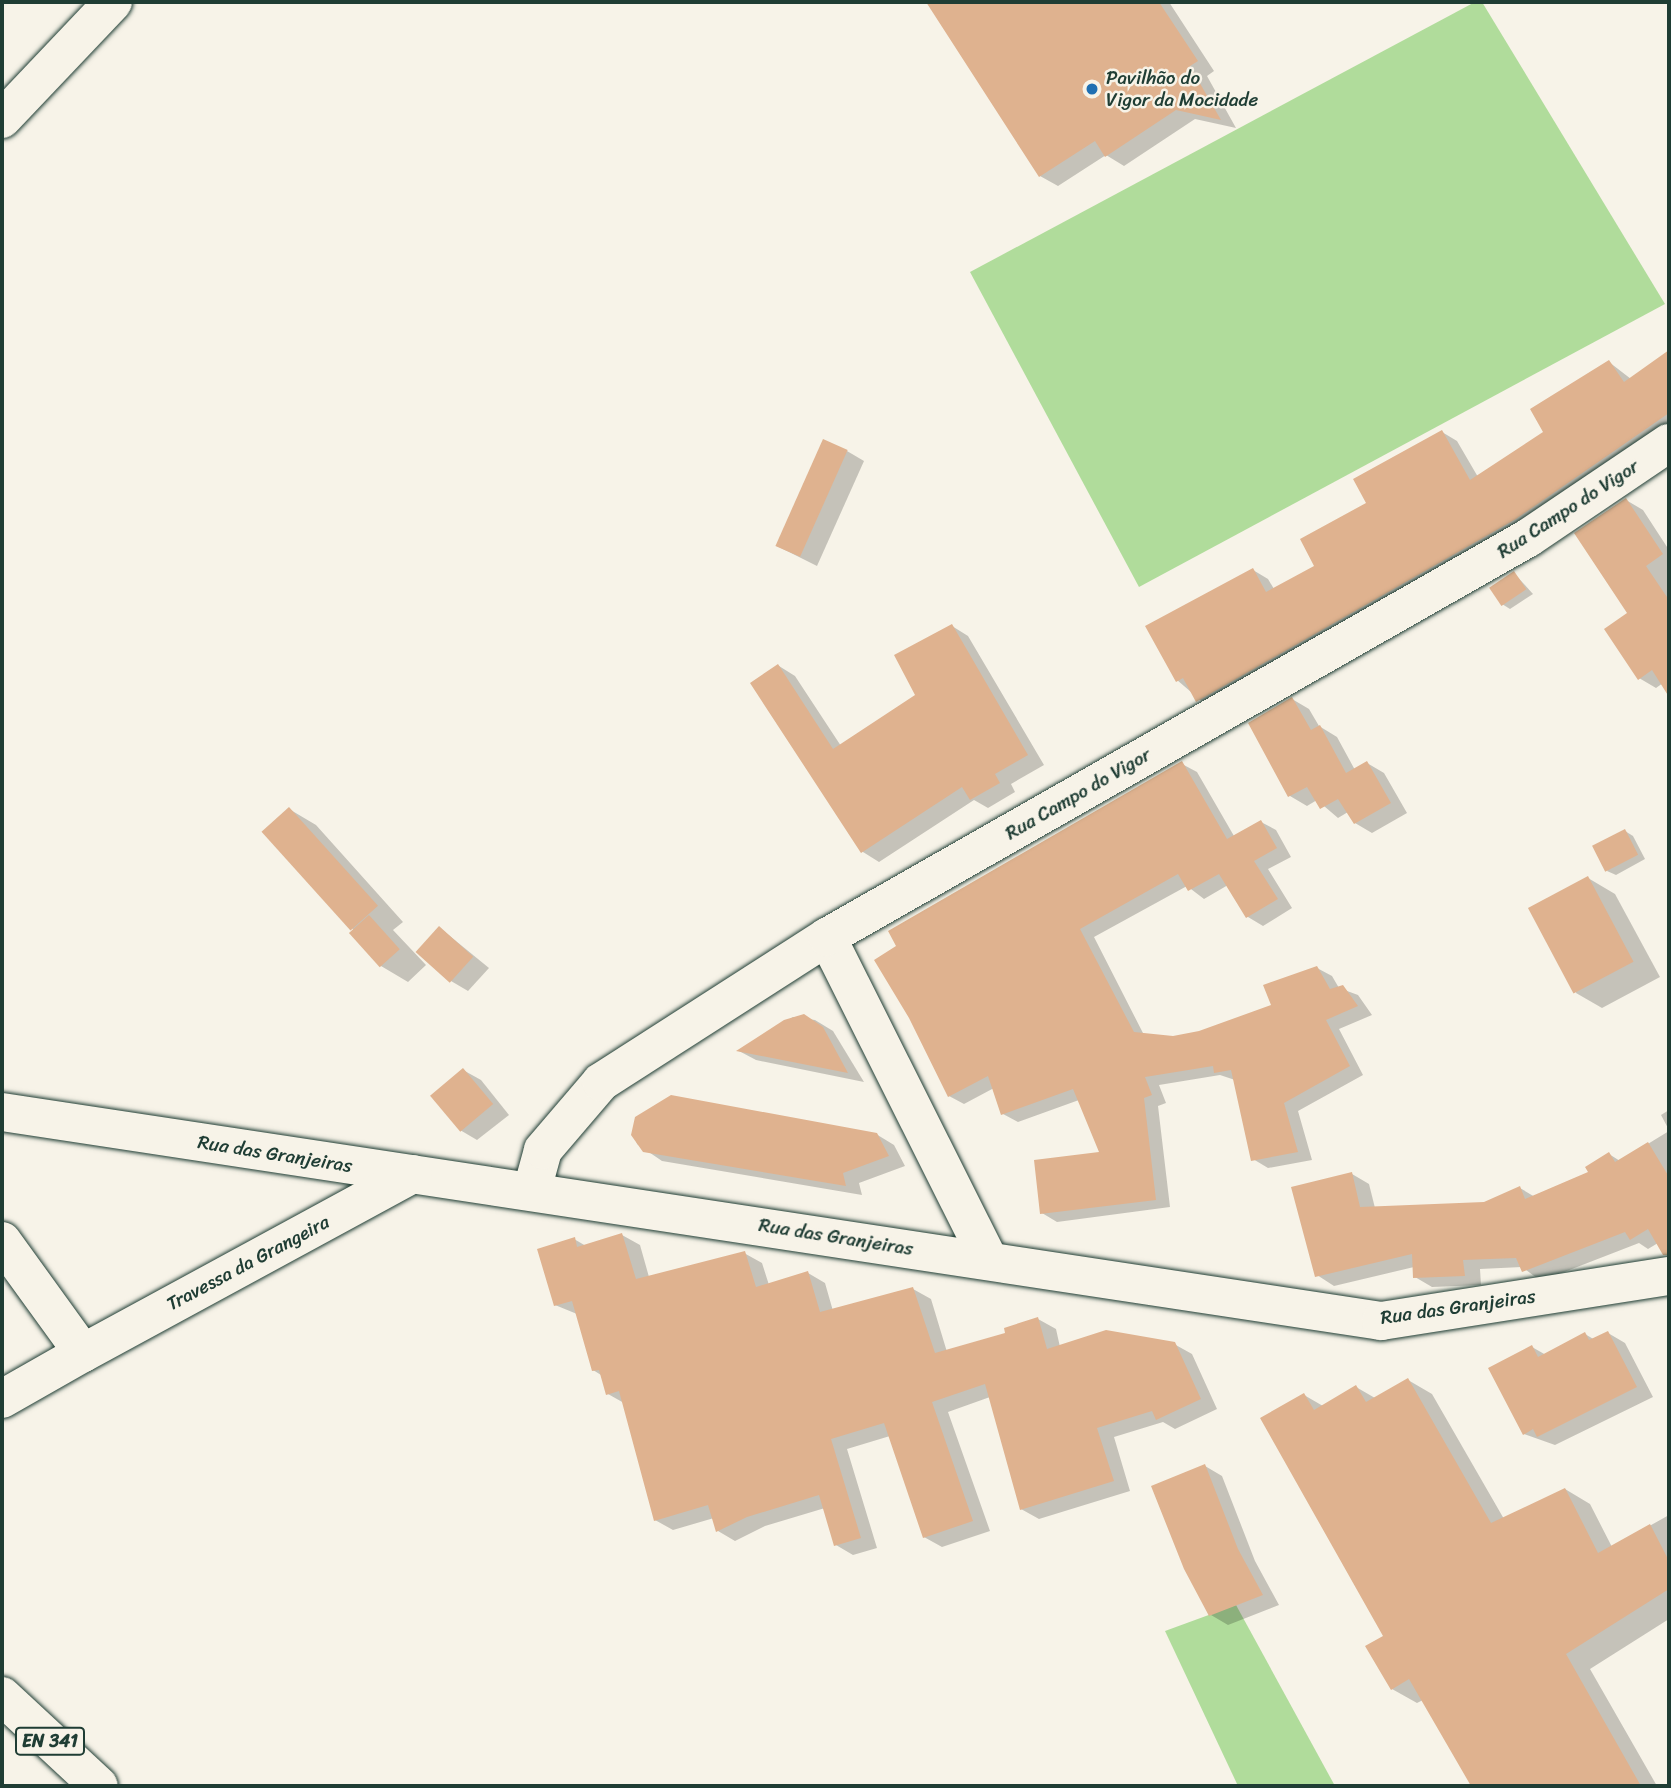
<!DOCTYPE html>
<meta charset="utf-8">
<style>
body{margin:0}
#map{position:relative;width:1671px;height:1788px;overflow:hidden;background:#f7f3e8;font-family:Sriracha,sans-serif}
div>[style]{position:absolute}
.green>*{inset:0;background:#b0dc9b}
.shadow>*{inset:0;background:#0003}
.building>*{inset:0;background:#dfb28f;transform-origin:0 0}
.roads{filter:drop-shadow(0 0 2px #1f3d34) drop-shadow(0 0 2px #1f3d34)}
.minor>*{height:38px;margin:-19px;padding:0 19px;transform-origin:19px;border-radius:19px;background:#f7f3e8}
.highway>*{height:38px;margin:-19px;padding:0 19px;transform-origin:19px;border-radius:19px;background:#f7f3e8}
.dots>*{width:19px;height:19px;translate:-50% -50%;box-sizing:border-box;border:4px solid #f7f3e8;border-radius:50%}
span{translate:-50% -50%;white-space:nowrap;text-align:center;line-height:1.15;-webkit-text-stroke:5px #f7f3e8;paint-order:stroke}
.shield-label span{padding:2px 5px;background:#f7f3e8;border:2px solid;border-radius:5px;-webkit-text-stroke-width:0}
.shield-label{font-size:18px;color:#1f3d34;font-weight:700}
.poi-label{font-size:19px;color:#1f3d34}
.left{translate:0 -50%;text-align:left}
.street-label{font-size:19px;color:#1f3d34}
.frame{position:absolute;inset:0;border:4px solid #1f3d34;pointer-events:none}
</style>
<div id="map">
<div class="green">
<i style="clip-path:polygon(1475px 2px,1482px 2px,1665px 304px,1139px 587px,970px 272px)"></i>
<i style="clip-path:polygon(1236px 1605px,1335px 1786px,1238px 1786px,1165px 1631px)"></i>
</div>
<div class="shadow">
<i style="clip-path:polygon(928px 2px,1169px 2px,1214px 71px,1207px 76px,1236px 128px,1195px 119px,1124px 166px,1106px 155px,1058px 186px,1040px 176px)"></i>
<i style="clip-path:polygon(1669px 352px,1669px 435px,1212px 710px,1177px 680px,1253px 570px,1268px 579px,1274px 589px,1316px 566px,1369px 504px,1442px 432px,1457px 441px,1478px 477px,1545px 432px,1609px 362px,1631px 379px)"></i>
<i style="clip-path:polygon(847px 451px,864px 461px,817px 566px,777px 546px)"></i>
<i style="clip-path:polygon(1626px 500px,1643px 510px,1669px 550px,1669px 687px,1663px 683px,1656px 688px,1639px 678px)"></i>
<i style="clip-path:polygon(1514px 573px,1533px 594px,1510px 609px,1502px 604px)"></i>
<i style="clip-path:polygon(952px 626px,968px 636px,1044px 765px,1011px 784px,1015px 792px,988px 808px,974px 800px,879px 862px,863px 852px,752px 683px,779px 666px,795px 676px,841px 746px,918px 695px)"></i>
<i style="clip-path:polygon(1292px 699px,1309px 709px,1319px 726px,1337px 737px,1355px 770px,1367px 763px,1384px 773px,1407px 813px,1372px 833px,1355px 823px,1348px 812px,1338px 818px,1317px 800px,1307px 806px,1290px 796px,1250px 723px)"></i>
<i style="clip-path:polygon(1182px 764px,1197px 772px,1234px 836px,1261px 822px,1276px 830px,1291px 857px,1268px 869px,1292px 908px,1263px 926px,1248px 917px,1228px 885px,1204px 899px,1187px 886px,1094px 937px,1144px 1035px,1173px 1038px,1199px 1033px,1273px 1006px,1317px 968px,1332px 976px,1339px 988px,1358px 995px,1372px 1015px,1339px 1029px,1363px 1075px,1298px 1111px,1312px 1160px,1268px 1168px,1253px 1159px,1235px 1080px,1220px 1075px,1159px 1085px,1166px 1103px,1158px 1106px,1170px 1207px,1057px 1222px,1042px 1213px,1101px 1154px,1079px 1100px,1018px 1122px,1003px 1114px,994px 1088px,964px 1104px,949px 1096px)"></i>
<i style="clip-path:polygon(289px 809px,316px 825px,403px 922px,393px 930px,426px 965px,408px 982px,381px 966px,352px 928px)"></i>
<i style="clip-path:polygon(1625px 831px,1633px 836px,1645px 859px,1616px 875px,1607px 871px)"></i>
<i style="clip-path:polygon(1588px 878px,1615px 894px,1660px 977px,1602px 1008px,1576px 993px)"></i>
<i style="clip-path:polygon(440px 928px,489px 968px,468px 991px,451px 981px)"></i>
<i style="clip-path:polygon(793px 1017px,815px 1020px,833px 1031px,864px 1082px,756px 1060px,739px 1051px)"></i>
<i style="clip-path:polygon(463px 1070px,481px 1080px,509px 1115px,477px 1140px,460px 1130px)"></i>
<i style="clip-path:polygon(1669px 1110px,1669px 1130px,1661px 1115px)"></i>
<i style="clip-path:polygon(633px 1127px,876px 1134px,894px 1145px,905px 1166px,859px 1183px,862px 1195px,662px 1161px,637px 1144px)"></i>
<i style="clip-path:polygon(1669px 1131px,1669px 1244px,1663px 1240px,1648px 1249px,1639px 1243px,1541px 1281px,1522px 1267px,1480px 1269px,1481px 1285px,1432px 1287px,1415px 1277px,1414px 1267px,1334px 1286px,1317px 1275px,1352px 1174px,1369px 1184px,1375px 1208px,1484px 1203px,1520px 1188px,1535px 1197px,1590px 1173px,1609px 1154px,1620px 1161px)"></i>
<i style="clip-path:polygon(622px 1235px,640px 1245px,649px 1277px,744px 1253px,762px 1263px,769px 1285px,808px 1273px,825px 1283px,833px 1311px,913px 1289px,931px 1299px,947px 1352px,1007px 1334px,1038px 1319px,1056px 1329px,1060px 1347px,1174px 1344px,1192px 1354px,1217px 1409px,1175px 1429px,1163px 1422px,1114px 1437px,1130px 1491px,1039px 1519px,1021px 1509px,990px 1397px,948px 1412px,990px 1531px,942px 1547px,924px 1537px,890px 1436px,847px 1449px,877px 1548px,853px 1555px,836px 1545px,825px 1508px,765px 1526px,735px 1541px,718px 1531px,714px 1518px,673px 1530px,655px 1520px,624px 1403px,608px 1394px,601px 1375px,593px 1370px,577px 1314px,555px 1305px,574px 1239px,586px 1246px)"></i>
<i style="clip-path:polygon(1608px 1333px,1625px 1343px,1653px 1397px,1555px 1445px,1524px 1434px,1532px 1347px,1546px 1355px,1585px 1334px,1595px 1340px)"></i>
<i style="clip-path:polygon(1408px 1380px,1432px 1394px,1504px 1519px,1565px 1489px,1590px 1504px,1612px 1547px,1669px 1515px,1669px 1619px,1590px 1669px,1657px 1786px,1473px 1786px,1423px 1700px,1417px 1703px,1392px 1689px,1385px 1637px,1304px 1395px,1323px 1406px,1356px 1387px,1375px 1398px)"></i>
<i style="clip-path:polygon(1205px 1466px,1222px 1476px,1255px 1561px,1279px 1605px,1228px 1625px,1211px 1615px)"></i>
</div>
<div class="building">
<i style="clip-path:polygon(926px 2px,1159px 2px,1198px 61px,1190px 66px,1221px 120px,1176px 110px,1105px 157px,1095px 141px,1039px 177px)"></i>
<i style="clip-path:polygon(1669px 350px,1669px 413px,1516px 519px,1196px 702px,1183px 678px,1176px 682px,1145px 626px,1253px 568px,1266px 592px,1314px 566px,1300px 539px,1366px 503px,1353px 479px,1442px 430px,1470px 480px,1543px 432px,1530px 409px,1609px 360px,1624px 382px)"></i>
<i style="left:823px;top:439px;width:27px;height:117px;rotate:24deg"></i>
<i style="clip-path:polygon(1626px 498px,1663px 554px,1646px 566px,1669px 600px,1669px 697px,1652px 670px,1638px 680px,1604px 629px,1627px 613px,1574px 533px)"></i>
<i style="left:1514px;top:571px;width:22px;height:30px;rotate:56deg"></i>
<i style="clip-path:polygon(952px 624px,1028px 755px,995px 774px,1000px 783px,970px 800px,962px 787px,861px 853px,750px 683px,778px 664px,833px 749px,915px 695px,894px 655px)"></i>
<i style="clip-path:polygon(1292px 697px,1311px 730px,1320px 725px,1346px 773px,1367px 761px,1391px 803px,1354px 824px,1338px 799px,1320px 809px,1307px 787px,1288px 797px,1248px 723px)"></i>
<i style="clip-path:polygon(1182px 761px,1227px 839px,1261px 820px,1277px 848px,1254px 861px,1278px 899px,1246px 918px,1219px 874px,1188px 891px,1178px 874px,1080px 929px,1134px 1032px,1173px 1036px,1199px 1031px,1271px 1005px,1263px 985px,1317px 966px,1330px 989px,1343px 985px,1358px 1006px,1326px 1020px,1350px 1066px,1284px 1103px,1298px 1152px,1251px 1161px,1231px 1070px,1214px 1073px,1213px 1066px,1145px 1077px,1152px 1095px,1144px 1098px,1156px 1200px,1040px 1214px,1034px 1160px,1099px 1152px,1073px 1089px,1001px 1115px,988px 1076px,948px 1097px,909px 1018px,874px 960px,896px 946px,888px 931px)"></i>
<i style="left:289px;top:807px;width:133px;height:37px;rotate:48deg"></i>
<i style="left:1625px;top:829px;width:29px;height:37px;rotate:63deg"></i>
<i style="left:1588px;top:876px;width:97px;height:68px;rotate:62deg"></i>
<i style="left:369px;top:915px;width:46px;height:27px;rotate:48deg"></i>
<i style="left:439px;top:926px;width:46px;height:35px;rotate:42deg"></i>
<i style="clip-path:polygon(804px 1014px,823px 1027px,848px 1073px,736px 1051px,784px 1020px)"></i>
<i style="left:463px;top:1068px;width:47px;height:43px;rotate:50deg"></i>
<i style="clip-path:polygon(671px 1095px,877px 1133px,889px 1156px,843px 1173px,846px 1186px,643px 1152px,631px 1135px,635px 1117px)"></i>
<i style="clip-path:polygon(1648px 1142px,1669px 1177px,1669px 1255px,1663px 1255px,1648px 1229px,1630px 1240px,1625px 1232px,1522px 1272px,1516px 1258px,1463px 1260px,1465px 1276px,1413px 1278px,1412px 1254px,1315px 1277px,1291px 1187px,1352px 1172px,1360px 1207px,1484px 1202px,1520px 1186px,1525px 1199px,1588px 1172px,1585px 1167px,1609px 1152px,1615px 1162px)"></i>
<i style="clip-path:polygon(622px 1233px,636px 1279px,745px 1251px,756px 1287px,808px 1271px,820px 1312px,913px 1287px,935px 1353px,1005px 1333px,1004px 1328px,1038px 1317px,1047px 1349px,1106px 1330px,1175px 1342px,1201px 1399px,1156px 1420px,1152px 1411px,1097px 1428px,1114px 1481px,1020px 1510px,985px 1384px,932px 1402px,973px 1521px,923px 1538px,884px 1423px,831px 1439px,861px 1538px,834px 1546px,819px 1495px,747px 1517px,716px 1532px,708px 1505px,654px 1521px,619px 1391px,606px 1395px,599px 1370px,592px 1371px,572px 1301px,554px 1306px,537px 1249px,575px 1237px,577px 1247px)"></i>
<i style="clip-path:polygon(1608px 1331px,1637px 1387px,1537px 1437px,1533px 1429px,1523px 1435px,1488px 1368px,1532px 1345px,1538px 1357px,1585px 1332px,1589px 1340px)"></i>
<i style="clip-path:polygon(1408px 1378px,1491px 1523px,1565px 1488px,1598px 1553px,1650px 1524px,1669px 1561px,1669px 1589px,1566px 1654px,1641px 1786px,1471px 1786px,1409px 1679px,1391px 1690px,1365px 1646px,1383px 1636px,1260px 1418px,1304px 1393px,1314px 1410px,1356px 1385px,1366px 1402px)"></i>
<i style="clip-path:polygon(1205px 1464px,1238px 1549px,1263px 1595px,1209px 1616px,1184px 1569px,1151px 1486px)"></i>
</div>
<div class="roads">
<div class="minor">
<i style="left:2px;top:119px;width:161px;rotate:-46.5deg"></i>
<i style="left:827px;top:937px;width:361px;rotate:63.4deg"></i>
<i style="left:2px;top:1112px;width:1395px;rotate:8.62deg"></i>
<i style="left:1381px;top:1321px;width:291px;rotate:-8.9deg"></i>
<i style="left:532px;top:1190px;width:41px;rotate:-74.6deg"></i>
<i style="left:543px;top:1150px;width:89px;rotate:-49.5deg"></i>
<i style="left:601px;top:1082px;width:269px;rotate:-32.7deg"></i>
<i style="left:827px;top:937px;width:807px;rotate:-29.65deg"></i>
<i style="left:1528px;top:538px;width:170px;rotate:-34deg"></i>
<i style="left:2px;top:1241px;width:138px;rotate:54.1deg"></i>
<i style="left:83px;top:1353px;width:375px;rotate:-28.5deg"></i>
<i style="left:2px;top:1399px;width:93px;rotate:-29.6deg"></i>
</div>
<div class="highway">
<i style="left:2px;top:1696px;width:132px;rotate:42.9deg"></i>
</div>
</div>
<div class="dots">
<i style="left:1092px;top:89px;background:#1f6fb2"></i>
</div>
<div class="shield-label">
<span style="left:50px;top:1741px">EN 341</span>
</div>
<div class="poi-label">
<span class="left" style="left:1106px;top:89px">Pavilhão do<br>Vigor da Mocidade</span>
</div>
<div class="street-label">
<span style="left:1568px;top:509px;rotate:-33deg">Rua Campo do Vigor</span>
<span style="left:1078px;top:794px;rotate:-30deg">Rua Campo do Vigor</span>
<span style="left:275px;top:1154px;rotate:9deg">Rua das Granjeiras</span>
<span style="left:836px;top:1237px;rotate:9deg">Rua das Granjeiras</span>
<span style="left:248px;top:1263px;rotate:-28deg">Travessa da Grangeira</span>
<span style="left:1458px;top:1307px;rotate:-8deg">Rua das Granjeiras</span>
</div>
<div class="frame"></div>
</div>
